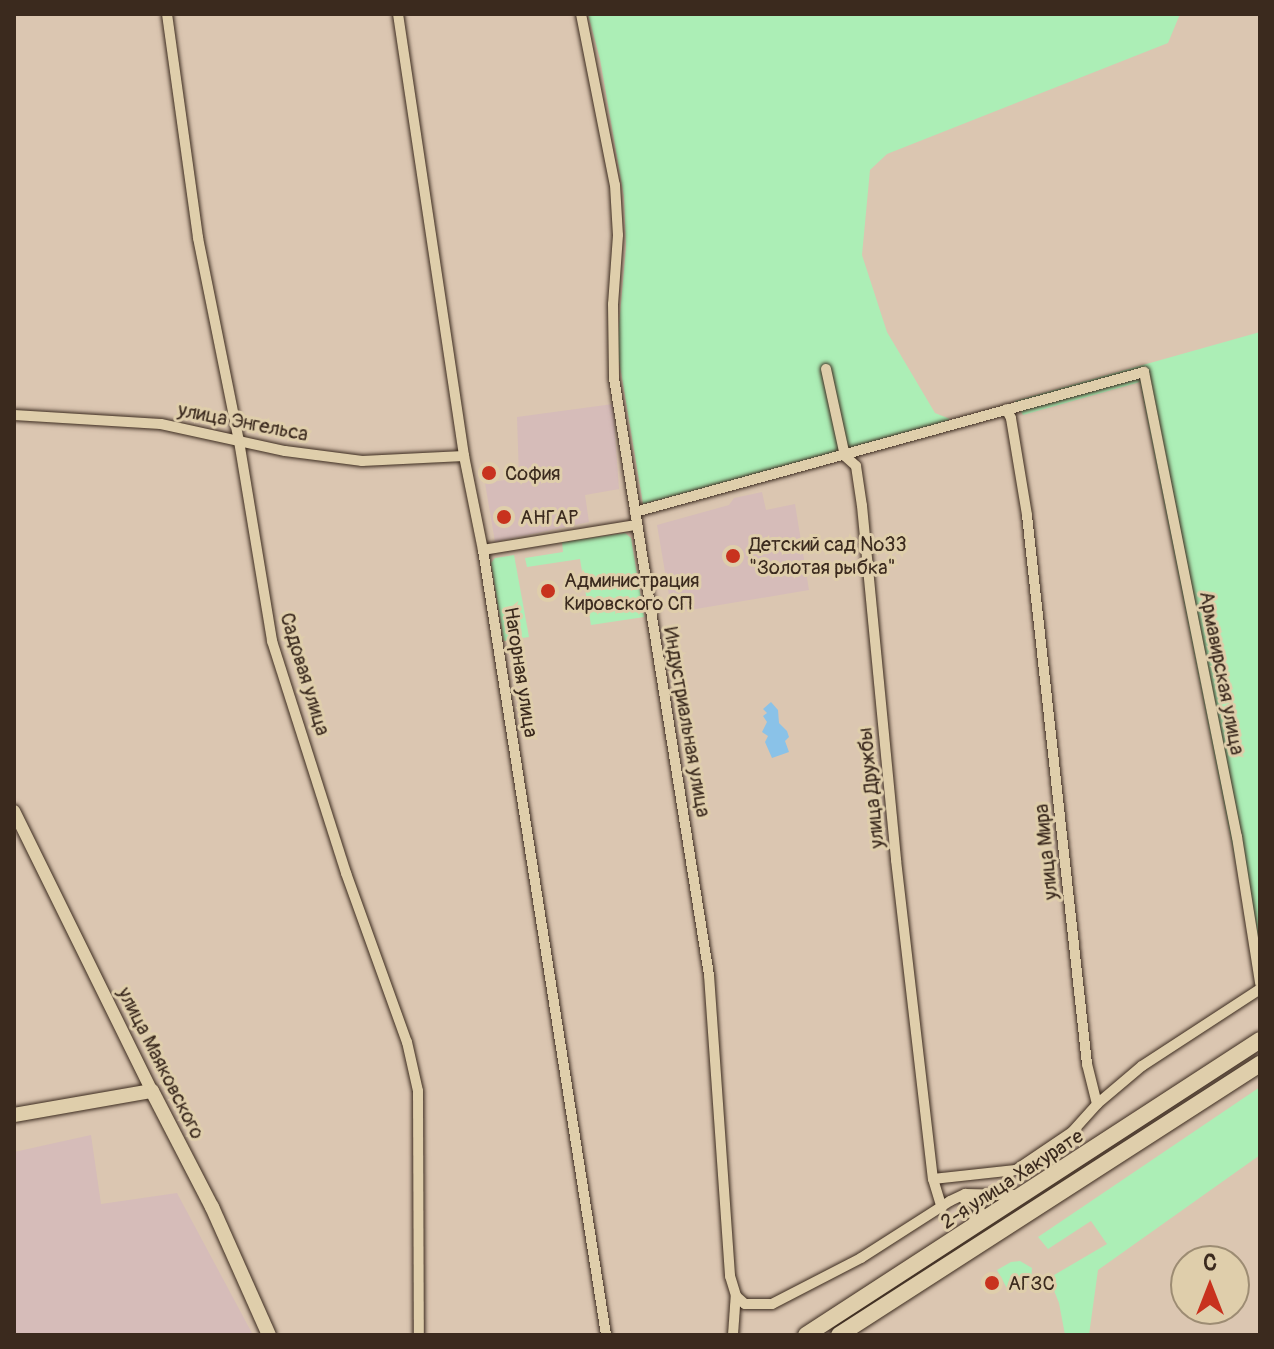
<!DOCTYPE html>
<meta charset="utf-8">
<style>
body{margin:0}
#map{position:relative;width:1274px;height:1349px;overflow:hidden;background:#dbc6b1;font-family:Pangolin,sans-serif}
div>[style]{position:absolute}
.built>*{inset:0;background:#d6bcb9}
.green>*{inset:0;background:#aceeb6}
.water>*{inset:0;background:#8ac2e8}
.roads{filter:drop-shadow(0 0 2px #3b2a1e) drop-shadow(0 0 2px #3b2a1e)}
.minor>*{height:10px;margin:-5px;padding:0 5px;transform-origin:5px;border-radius:5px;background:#dfceab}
.tertiary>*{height:12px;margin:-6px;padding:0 6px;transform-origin:6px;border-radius:6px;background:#dfceab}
.secondary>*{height:14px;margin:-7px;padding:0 7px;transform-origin:7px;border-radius:7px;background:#dfceab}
.primary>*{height:16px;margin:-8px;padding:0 8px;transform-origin:8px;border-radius:8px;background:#dfceab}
.dots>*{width:22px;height:22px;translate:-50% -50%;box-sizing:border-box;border:4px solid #dfceab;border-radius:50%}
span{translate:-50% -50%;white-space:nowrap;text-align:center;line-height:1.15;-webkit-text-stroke:6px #dfceab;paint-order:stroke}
.street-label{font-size:20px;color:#3b2a1e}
.poi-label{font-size:20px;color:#3b2a1e}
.left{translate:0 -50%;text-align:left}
.frame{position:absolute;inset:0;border:16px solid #3b2a1e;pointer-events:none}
.north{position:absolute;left:1170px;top:1245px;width:80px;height:80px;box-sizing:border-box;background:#dfceab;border:2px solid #9d8c73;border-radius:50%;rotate:0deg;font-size:22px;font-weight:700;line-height:32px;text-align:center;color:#3b2a1e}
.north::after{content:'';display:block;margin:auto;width:28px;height:36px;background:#c8321e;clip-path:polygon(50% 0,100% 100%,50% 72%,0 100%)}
</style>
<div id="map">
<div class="built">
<i style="clip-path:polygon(613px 404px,619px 489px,585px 495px,589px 522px,495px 542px,485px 483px,519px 478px,517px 417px)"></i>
<i style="clip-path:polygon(762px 492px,766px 510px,795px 504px,809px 590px,672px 613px,657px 525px,729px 505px,734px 498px)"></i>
<i style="clip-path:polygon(91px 1135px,101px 1204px,177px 1193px,253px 1335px,14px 1335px,14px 1152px)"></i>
</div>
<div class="green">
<i style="clip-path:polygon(588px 14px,1180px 14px,1168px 43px,887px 154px,870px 170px,862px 255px,887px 332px,935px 413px,950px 419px,935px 427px,643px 504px,617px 348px,626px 247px,624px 197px,600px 59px)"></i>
<i style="clip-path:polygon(1260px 332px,1260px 978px,1259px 979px,1140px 382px,1023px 415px,1015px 401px)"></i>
<i style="clip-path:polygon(625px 533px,631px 538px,644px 617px,591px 625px,580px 559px,527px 567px,525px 558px,563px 552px,562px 542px)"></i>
<i style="clip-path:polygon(514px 555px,529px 637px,504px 641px,491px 563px,495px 558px)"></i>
<i style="clip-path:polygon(1260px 1087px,1260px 1155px,1098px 1270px,1089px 1335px,1065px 1335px,1059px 1303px,1049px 1278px,1107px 1244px,1091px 1221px,1048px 1249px,1038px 1237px)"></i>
<i style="clip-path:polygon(1020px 1261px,1032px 1268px,1031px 1279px,1009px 1292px,997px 1270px,1011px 1262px)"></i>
</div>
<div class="water">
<i style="clip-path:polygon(771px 702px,778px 710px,779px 723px,787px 731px,789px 737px,785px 741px,789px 752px,772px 758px,765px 742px,768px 736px,762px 732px,767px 722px,763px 716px,767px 713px,763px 709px)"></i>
</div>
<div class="roads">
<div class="minor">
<i style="left:167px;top:14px;width:226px;rotate:82.1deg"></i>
<i style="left:198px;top:238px;width:207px;rotate:78.6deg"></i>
<i style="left:239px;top:441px;width:203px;rotate:80.6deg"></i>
<i style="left:272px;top:641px;width:244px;rotate:72.3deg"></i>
<i style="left:346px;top:873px;width:180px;rotate:70.2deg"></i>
<i style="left:407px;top:1042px;width:50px;rotate:77.3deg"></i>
<i style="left:418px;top:1091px;width:244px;rotate:89.8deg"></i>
<i style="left:398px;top:14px;width:447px;rotate:81.5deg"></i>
<i style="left:464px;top:456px;width:96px;rotate:78.6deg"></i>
<i style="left:483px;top:550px;width:795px;rotate:81.09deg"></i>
<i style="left:581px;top:14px;width:174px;rotate:78.8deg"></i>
<i style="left:615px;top:185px;width:50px;rotate:86.6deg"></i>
<i style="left:618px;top:235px;width:69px;rotate:94.1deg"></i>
<i style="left:613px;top:304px;width:74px;rotate:89.2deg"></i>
<i style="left:614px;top:378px;width:605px;rotate:80.96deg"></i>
<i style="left:709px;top:975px;width:302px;rotate:86deg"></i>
<i style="left:730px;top:1276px;width:21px;rotate:73deg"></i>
<i style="left:826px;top:369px;width:89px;rotate:77.7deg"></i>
<i style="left:845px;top:456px;width:15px;rotate:42deg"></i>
<i style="left:856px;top:466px;width:40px;rotate:81.5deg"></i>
<i style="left:862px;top:506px;width:356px;rotate:84.5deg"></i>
<i style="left:896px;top:860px;width:321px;rotate:83.4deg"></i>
<i style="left:933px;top:1179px;width:30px;rotate:73deg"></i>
<i style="left:14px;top:415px;width:147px;rotate:3.5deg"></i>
<i style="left:161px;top:424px;width:127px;rotate:12.3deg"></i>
<i style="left:285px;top:451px;width:78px;rotate:7.4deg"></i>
<i style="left:362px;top:461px;width:102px;rotate:-2.8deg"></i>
<i style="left:635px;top:512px;width:528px;rotate:-15.38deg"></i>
<i style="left:1144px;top:372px;width:474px;rotate:78.7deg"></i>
<i style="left:1237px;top:837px;width:148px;rotate:81deg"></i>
<i style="left:483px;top:550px;width:155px;rotate:-9.3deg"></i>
<i style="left:1097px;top:1104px;width:59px;rotate:-40.2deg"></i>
<i style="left:1142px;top:1066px;width:141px;rotate:-33.1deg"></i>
<i style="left:933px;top:1179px;width:83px;rotate:-6.2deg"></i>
<i style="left:1016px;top:1170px;width:68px;rotate:-34.2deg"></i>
<i style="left:1072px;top:1132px;width:38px;rotate:-48deg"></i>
<i style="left:1097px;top:1104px;width:41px;rotate:-104deg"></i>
<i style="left:1087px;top:1064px;width:552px;rotate:-96.24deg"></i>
<i style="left:1027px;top:515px;width:98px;rotate:-99.4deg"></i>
<i style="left:1011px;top:418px;width:10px;rotate:-119deg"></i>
<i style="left:964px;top:1199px;width:6px;rotate:-9deg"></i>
<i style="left:970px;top:1198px;width:16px;rotate:52deg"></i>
<i style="left:980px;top:1211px;width:13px;rotate:122deg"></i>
<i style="left:733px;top:1335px;width:39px;rotate:-86deg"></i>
<i style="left:736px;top:1296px;width:12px;rotate:42deg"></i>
<i style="left:745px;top:1304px;width:27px"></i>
<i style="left:772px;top:1304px;width:100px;rotate:-27.3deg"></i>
<i style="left:861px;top:1258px;width:106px;rotate:-32.6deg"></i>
<i style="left:950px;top:1201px;width:17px;rotate:-25deg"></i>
<i style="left:965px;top:1194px;width:51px;rotate:1.1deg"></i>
</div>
<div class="tertiary">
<i style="left:14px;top:811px;width:312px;rotate:63.8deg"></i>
</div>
<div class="secondary">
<i style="left:14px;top:1115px;width:140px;rotate:-9.9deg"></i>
<i style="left:152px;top:1091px;width:131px;rotate:62.7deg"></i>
<i style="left:212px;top:1207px;width:140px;rotate:66deg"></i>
</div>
<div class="primary">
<i style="left:806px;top:1335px;width:541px;rotate:-33.01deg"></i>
<i style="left:839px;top:1335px;width:501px;rotate:-32.77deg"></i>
</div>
</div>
<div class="dots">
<i style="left:489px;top:473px;background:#c8321e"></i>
<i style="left:504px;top:517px;background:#c8321e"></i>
<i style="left:733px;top:556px;background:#c8321e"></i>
<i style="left:548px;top:591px;background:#c8321e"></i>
<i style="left:992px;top:1283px;background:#c8321e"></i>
</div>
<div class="street-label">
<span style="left:243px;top:422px;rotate:11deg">улица Энгельса</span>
<span style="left:521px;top:672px;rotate:81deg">Нагорная улица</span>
<span style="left:1222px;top:673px;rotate:79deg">Армавирская улица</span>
<span style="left:305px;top:674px;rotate:73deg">Садовая улица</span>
<span style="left:687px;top:722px;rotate:80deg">Индустриальная улица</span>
<span style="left:871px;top:788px;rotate:-96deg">улица Дружбы</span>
<span style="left:1046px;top:852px;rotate:-96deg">улица Мира</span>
<span style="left:161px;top:1063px;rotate:63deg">улица Маяковского</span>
<span style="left:1012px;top:1179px;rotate:-33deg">2-я улица Хакурате</span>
</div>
<div class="poi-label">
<span class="left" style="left:505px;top:473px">София</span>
<span class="left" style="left:520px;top:517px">АНГАР</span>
<span class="left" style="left:749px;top:556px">Детский сад №33<br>"Золотая рыбка"</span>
<span class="left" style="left:564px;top:592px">Администрация<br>Кировского СП</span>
<span class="left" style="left:1008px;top:1283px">АГЗС</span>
</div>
<div class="frame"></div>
<div class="north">С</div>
</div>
